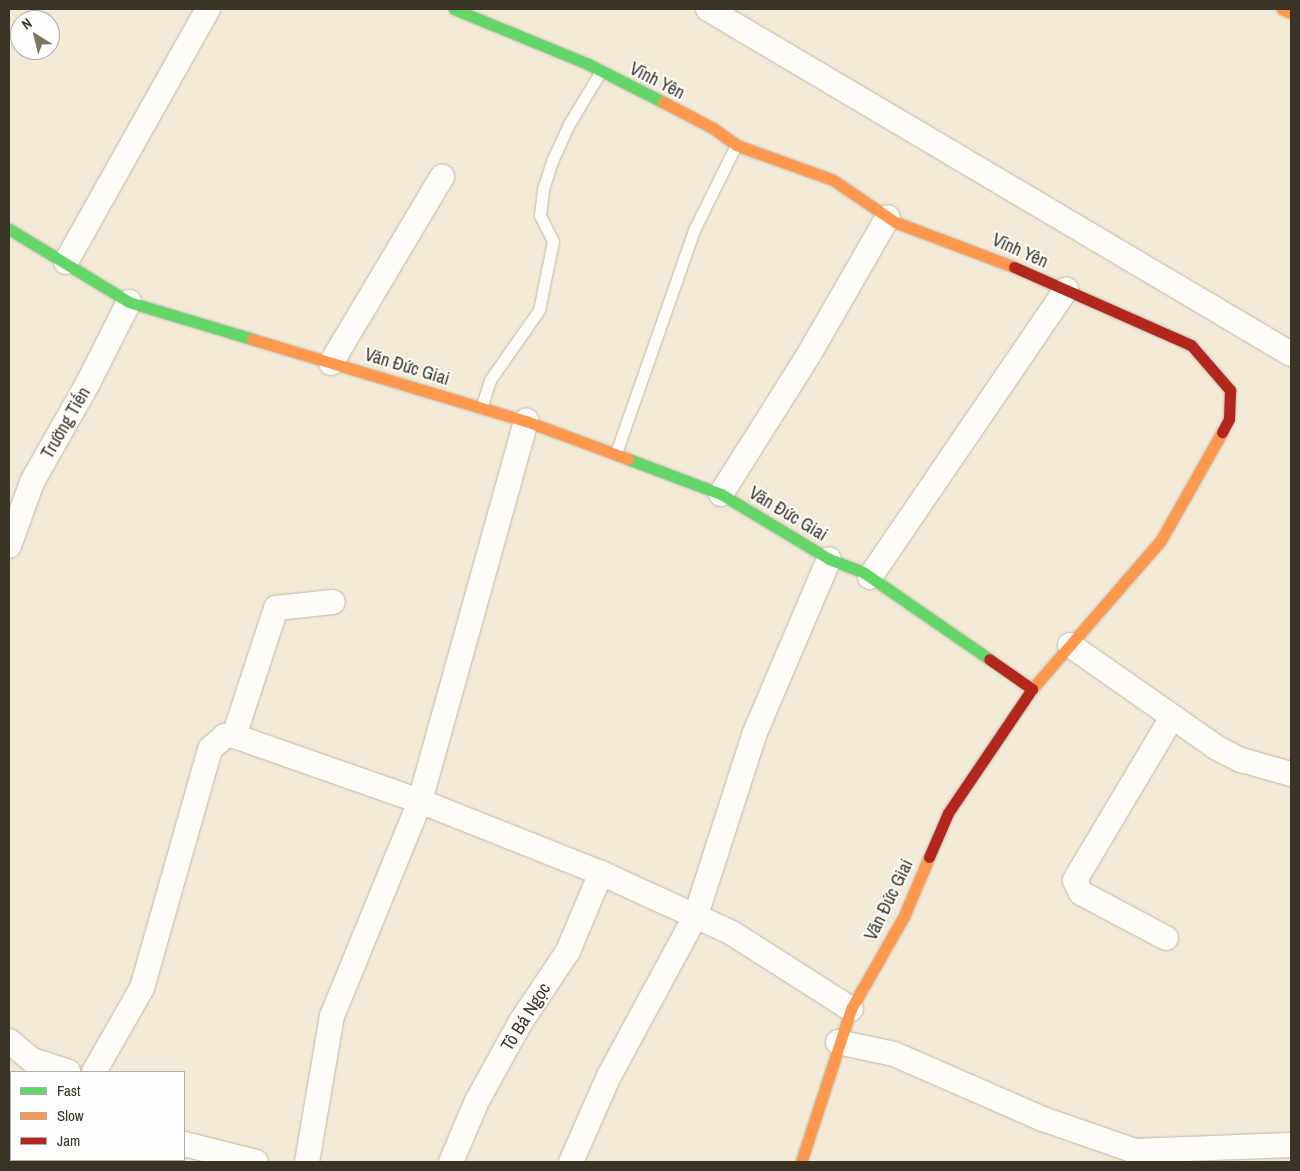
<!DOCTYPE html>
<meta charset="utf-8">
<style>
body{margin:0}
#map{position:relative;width:1300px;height:1171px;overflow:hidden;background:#f2ead6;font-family:"Archivo Narrow",sans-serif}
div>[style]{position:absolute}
.roads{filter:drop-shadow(0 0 1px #bfb8a9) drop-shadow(0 0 1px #bfb8a9)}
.lane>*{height:11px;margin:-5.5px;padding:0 5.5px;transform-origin:5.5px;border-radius:5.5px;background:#fdfcf9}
.street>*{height:24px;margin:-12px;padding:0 12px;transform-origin:12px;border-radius:12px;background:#fdfcf9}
.fast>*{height:11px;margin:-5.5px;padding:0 5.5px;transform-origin:5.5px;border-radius:5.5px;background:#63d668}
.slow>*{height:11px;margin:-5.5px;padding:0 5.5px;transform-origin:5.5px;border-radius:5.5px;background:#ff974d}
.jam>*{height:11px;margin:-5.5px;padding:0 5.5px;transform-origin:5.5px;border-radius:5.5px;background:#b3261e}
span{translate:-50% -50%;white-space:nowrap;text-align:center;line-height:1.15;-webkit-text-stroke:4px #fdfdfd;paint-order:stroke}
.street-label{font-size:18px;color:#3a3426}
.frame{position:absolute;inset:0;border:10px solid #3a3426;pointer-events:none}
.legend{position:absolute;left:10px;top:1071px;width:175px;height:90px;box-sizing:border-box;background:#fdfdfd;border:1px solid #afada7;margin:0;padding:6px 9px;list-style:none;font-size:15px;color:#3a3426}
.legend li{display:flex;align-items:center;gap:10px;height:25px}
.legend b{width:25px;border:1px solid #afada7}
.north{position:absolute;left:10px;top:10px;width:50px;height:50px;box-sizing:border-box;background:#fdfdfd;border:1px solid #afada7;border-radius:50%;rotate:324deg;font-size:14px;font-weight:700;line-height:20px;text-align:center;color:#3a3426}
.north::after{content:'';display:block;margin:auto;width:18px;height:22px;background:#7a7464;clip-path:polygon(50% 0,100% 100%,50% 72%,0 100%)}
</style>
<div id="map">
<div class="roads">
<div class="lane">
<i style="left:481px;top:408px;width:29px;rotate:-72deg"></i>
<i style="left:490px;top:380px;width:85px;rotate:-55deg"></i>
<i style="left:539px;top:310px;width:70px;rotate:-78.5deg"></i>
<i style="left:553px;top:241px;width:29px;rotate:-117deg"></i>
<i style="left:540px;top:215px;width:26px;rotate:-83deg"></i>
<i style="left:543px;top:189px;width:29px;rotate:-72deg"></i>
<i style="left:552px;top:161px;width:41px;rotate:-65.3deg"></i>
<i style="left:569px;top:124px;width:62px;rotate:-58.9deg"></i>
<i style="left:616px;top:453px;width:238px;rotate:-70.7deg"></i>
<i style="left:695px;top:228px;width:93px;rotate:-63.7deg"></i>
</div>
<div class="street">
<i style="left:708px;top:9px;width:677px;rotate:30.62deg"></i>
<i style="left:66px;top:262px;width:290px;rotate:-60.7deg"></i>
<i style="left:331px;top:363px;width:217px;rotate:-59.2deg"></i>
<i style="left:721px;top:494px;width:163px;rotate:-57.8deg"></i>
<i style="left:808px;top:356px;width:160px;rotate:-60.1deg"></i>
<i style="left:9px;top:546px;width:68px;rotate:-70.2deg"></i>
<i style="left:32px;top:482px;width:114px;rotate:-60.5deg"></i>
<i style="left:88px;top:383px;width:91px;rotate:-63.2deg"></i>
<i style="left:870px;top:577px;width:348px;rotate:-55.7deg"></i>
<i style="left:1070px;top:645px;width:179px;rotate:35deg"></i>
<i style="left:1217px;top:748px;width:27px;rotate:27deg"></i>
<i style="left:1241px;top:760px;width:52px;rotate:15.6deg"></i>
<i style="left:234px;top:736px;width:135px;rotate:-71.8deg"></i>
<i style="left:276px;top:608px;width:57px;rotate:-6deg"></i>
<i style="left:1166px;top:938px;width:96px;rotate:-152.1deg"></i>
<i style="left:1081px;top:893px;width:14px;rotate:-115deg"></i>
<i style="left:1075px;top:880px;width:190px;rotate:-59.2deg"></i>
<i style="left:9px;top:1041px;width:30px;rotate:40deg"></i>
<i style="left:32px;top:1060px;width:38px;rotate:18deg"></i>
<i style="left:838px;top:1042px;width:57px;rotate:12.1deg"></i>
<i style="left:894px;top:1054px;width:163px;rotate:23.6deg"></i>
<i style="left:1043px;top:1119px;width:97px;rotate:19.2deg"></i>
<i style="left:1135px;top:1151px;width:156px;rotate:-2.2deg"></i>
<i style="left:94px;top:1072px;width:97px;rotate:-60.3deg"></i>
<i style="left:142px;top:988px;width:248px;rotate:-74.1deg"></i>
<i style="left:210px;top:749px;width:20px;rotate:-41deg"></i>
<i style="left:225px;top:736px;width:9px"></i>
<i style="left:234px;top:736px;width:197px;rotate:19.3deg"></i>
<i style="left:420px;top:801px;width:195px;rotate:21.7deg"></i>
<i style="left:601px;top:873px;width:144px;rotate:24.6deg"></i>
<i style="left:732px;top:933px;width:141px;rotate:32.6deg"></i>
<i style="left:184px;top:1144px;width:74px;rotate:14deg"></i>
<i style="left:64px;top:1162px;width:2px;rotate:-63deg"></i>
<i style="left:163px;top:1162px;width:2px;rotate:-90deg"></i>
<i style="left:307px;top:1162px;width:148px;rotate:-80.3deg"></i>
<i style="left:332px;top:1016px;width:232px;rotate:-67.7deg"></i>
<i style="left:420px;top:801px;width:395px;rotate:-74.4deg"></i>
<i style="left:451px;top:1162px;width:66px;rotate:-66.9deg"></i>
<i style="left:477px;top:1101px;width:89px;rotate:-61.1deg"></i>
<i style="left:520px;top:1023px;width:87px;rotate:-56.3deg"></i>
<i style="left:568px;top:951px;width:85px;rotate:-67.1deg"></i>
<i style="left:571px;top:1162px;width:94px;rotate:-66.2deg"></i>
<i style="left:609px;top:1076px;width:183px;rotate:-61.6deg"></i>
<i style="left:696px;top:915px;width:189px;rotate:-72.1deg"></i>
<i style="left:754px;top:735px;width:191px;rotate:-66.9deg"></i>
</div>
<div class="fast">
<i style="left:454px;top:9px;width:145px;rotate:22.3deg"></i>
<i style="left:588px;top:64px;width:84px;rotate:26.9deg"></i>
<i style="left:9px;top:229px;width:140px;rotate:31.3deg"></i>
<i style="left:129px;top:302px;width:128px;rotate:16.7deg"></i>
<i style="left:628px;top:459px;width:99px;rotate:20.6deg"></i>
<i style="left:721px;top:494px;width:126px;rotate:31deg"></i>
<i style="left:829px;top:559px;width:36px;rotate:21deg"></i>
<i style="left:863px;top:572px;width:153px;rotate:34.6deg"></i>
</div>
<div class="slow">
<i style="left:1282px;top:9px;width:10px;rotate:24deg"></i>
<i style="left:663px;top:102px;width:56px;rotate:27.5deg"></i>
<i style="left:713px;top:128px;width:29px;rotate:36deg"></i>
<i style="left:736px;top:145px;width:103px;rotate:19.8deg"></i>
<i style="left:833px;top:180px;width:75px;rotate:34.1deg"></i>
<i style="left:895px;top:222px;width:127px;rotate:20.7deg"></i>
<i style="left:252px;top:339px;width:286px;rotate:16.7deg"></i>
<i style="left:526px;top:421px;width:109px;rotate:20.4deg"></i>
<i style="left:1032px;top:689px;width:197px;rotate:-49.1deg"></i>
<i style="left:1161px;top:540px;width:124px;rotate:-60.5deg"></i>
<i style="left:801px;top:1162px;width:161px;rotate:-71.9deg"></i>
<i style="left:851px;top:1009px;width:107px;rotate:-60.3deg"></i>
<i style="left:904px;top:916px;width:64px;rotate:-67deg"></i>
</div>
<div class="jam">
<i style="left:1014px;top:267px;width:193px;rotate:23.8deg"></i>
<i style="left:1191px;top:345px;width:60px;rotate:49.1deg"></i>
<i style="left:1230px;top:390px;width:29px;rotate:92deg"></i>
<i style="left:1229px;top:419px;width:15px;rotate:118deg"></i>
<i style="left:929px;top:857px;width:48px;rotate:-66.6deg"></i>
<i style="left:948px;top:813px;width:150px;rotate:-55.9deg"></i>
<i style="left:1032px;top:689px;width:52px;rotate:-145.1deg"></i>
</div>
</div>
<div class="street-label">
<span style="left:657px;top:81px;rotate:27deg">Vĩnh Yên</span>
<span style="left:1020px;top:251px;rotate:24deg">Vĩnh Yên</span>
<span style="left:407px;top:367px;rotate:17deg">Văn Đức Giai</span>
<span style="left:66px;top:423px;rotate:-60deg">Trường Tiến</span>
<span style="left:788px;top:514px;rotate:31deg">Văn Đức Giai</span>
<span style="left:889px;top:900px;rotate:-64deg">Văn Đức Giai</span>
<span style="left:526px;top:1017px;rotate:-58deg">Tô Bá Ngọc</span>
</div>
<div class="frame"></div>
<ul class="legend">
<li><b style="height:6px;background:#63d668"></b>Fast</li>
<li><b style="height:6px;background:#ff974d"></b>Slow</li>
<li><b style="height:6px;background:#b3261e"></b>Jam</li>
</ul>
<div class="north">N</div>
</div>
